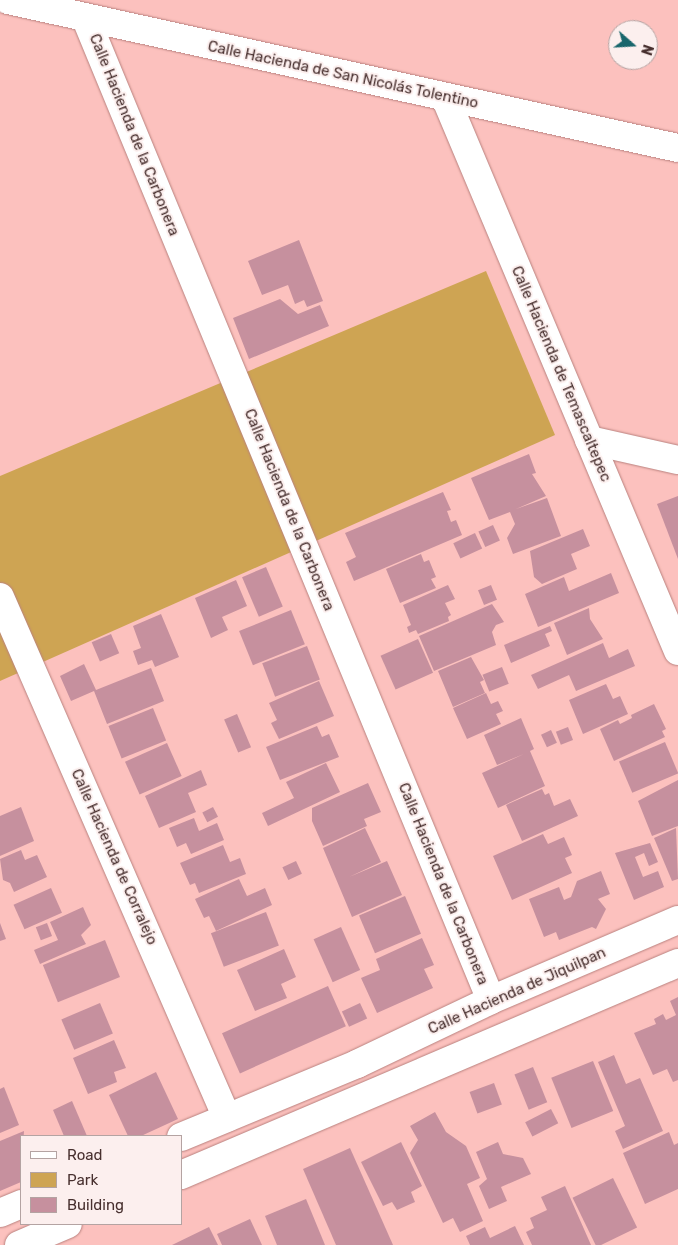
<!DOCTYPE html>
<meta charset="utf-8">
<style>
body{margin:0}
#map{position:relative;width:678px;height:1245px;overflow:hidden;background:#fcc1be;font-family:Rubik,sans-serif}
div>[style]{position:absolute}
.green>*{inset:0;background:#cea453}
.building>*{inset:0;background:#c6909e;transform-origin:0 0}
.roads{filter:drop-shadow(0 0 1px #b9827f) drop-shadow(0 0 1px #b9827f)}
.street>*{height:28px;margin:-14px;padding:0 14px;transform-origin:14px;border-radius:14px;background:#fff}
span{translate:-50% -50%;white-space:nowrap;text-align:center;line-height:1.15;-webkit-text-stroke:4px #fcefee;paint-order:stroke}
.street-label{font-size:15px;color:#48302f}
.legend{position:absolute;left:20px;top:1135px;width:162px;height:90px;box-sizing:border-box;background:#fcefee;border:1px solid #b4a3a2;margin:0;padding:6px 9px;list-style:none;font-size:15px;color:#48302f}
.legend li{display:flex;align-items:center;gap:10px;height:25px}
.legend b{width:25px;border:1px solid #b4a3a2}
.north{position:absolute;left:608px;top:20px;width:50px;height:50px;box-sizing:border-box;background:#fcefee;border:1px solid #b4a3a2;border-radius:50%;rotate:109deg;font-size:14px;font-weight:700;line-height:20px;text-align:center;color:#48302f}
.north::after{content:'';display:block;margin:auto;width:18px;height:22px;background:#19666c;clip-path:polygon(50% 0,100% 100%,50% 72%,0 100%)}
</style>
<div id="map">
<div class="green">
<i style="clip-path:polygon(486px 271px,555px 435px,0 681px,0 476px)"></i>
</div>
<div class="building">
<i style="clip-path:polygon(299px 240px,323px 301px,307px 307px,304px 300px,295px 304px,288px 285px,262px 295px,248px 261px)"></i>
<i style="clip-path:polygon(280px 299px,298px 314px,320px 305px,329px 326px,249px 359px,233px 318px)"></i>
<i style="clip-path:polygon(529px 454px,536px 473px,532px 474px,546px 496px,516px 509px,547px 498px,561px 536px,513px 554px,507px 538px,515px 524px,510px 512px,489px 520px,471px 478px)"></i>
<i style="clip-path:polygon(443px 492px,451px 510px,447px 511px,451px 522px,456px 520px,462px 535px,354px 581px,346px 562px,356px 557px,345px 533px)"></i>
<i style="clip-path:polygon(678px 496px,678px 559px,657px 504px)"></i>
<i style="left:493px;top:525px;width:17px;height:16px;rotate:66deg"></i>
<i style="clip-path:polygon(583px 529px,590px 546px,571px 554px,577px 569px,542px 584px,534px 577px,530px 551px)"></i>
<i style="left:475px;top:533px;width:17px;height:24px;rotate:65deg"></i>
<i style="clip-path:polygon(421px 554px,424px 562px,429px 560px,436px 577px,431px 579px,436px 588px,400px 603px,386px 569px)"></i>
<i style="left:266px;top:567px;width:43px;height:26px;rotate:67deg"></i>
<i style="clip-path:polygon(611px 573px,619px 593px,538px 627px,525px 594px,564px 577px,569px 591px)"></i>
<i style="clip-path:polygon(236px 580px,247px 606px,222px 617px,228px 630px,211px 638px,195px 598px)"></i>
<i style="clip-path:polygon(448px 585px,455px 599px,445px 603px,451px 615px,448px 617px,449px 621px,418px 634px,416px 630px,409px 633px,407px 627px,411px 625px,403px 605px)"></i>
<i style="left:491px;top:585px;width:16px;height:14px;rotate:68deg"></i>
<i style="clip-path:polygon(492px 604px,504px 622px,496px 625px,492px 632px,496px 645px,434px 671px,419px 636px)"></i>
<i style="clip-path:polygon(589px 608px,590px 619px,603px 639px,567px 655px,554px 623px)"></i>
<i style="left:291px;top:610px;width:37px;height:56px;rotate:68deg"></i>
<i style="clip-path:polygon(161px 614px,179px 657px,155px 667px,152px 660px,138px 665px,133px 651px,141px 648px,133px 626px)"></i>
<i style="clip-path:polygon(550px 626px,552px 631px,545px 634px,550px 646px,511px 663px,504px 645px)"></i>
<i style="left:111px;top:634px;width:21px;height:21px;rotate:67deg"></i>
<i style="left:418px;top:639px;width:37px;height:41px;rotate:66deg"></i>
<i style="clip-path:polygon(603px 643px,609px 658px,628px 649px,635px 666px,576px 691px,569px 675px,538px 689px,531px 675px)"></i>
<i style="left:307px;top:646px;width:36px;height:48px;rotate:69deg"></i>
<i style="clip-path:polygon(471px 657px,484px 680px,480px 682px,485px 693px,453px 707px,438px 671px)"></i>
<i style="clip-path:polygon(84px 664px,96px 690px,151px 668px,164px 701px,107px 724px,94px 691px,71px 701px,60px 676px)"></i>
<i style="left:502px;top:667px;width:18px;height:21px;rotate:68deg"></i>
<i style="clip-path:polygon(319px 681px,334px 716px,279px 739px,271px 723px,277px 720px,269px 703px)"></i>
<i style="clip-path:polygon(606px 684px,613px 699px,620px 696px,628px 714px,583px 734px,569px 700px)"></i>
<i style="clip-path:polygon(486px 693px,491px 704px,498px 701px,503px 711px,496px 714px,501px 724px,467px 739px,453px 708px)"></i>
<i style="clip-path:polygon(654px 704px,666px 729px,662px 731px,665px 737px,614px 761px,600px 729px,618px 720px,620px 724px,632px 718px,631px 715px)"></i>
<i style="left:153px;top:708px;width:35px;height:48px;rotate:68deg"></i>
<i style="left:237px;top:714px;width:36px;height:14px;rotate:67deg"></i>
<i style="clip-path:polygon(521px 718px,534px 749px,530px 751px,545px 786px,498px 808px,482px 773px,524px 754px,497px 765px,484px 735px)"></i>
<i style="clip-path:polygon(317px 726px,322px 737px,329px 734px,339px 757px,280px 780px,266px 747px)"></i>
<i style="left:568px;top:727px;width:14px;height:13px;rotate:69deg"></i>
<i style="left:551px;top:730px;width:14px;height:11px;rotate:65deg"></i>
<i style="left:665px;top:742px;width:34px;height:50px;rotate:67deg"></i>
<i style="left:167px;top:743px;width:36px;height:46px;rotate:66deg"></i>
<i style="clip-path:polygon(326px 763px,340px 792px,268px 826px,262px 813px,294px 798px,286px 782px)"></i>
<i style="clip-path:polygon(201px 770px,207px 785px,188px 793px,196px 812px,159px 828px,145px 796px)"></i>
<i style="clip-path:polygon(678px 780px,678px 826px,652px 836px,638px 801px)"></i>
<i style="clip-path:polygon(368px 783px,381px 812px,364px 819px,367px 826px,323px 846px,312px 821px,312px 808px)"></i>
<i style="clip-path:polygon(542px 789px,545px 795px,549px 793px,554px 806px,570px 799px,578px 816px,522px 841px,506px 805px)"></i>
<i style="clip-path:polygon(21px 807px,34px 841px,0 856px,0 816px)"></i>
<i style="left:213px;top:807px;width:11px;height:12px;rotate:63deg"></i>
<i style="clip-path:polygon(194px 818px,199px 831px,217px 823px,224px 840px,191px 854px,186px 843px,177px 847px,169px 828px)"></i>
<i style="clip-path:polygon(365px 828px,381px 862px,349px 877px,387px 861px,402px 895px,352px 917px,323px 848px)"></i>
<i style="clip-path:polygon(676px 828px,678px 879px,672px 881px,654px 838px)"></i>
<i style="clip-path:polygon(543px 834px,548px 844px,564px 837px,572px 855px,565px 858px,572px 873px,512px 900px,493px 856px)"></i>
<i style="clip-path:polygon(650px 843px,658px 862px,649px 866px,644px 853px,635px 857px,643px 877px,658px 871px,664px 887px,634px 900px,615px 853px)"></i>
<i style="clip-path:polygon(223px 845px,230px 862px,240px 858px,246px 874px,199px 893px,195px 883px,190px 885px,180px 863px)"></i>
<i style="clip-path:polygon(21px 850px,25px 860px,37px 855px,47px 877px,14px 892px,10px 883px,3px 880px,0 859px)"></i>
<i style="left:296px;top:861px;width:14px;height:15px;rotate:65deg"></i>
<i style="clip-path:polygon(601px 871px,610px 894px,598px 899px,606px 909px,596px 929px,592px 927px,559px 940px,556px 932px,544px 937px,529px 899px,559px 887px,564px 900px,571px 897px,577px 881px)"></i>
<i style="clip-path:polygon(239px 879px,247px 896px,265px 888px,272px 905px,216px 931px,209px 916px,204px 918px,195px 899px)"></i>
<i style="left:51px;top:888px;width:27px;height:41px;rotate:66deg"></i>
<i style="left:405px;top:896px;width:41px;height:50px;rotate:67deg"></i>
<i style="clip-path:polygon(83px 907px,91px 925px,81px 935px,86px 944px,40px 964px,34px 950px,58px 940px,50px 922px)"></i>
<i style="left:266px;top:912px;width:36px;height:59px;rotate:69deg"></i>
<i style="clip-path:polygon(0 923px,6px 939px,0 941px)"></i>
<i style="left:47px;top:923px;width:14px;height:12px;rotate:69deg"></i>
<i style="left:341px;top:927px;width:47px;height:30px;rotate:66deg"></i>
<i style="clip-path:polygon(422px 938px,434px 965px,424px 969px,433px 988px,377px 1013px,361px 978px,380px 970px,376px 959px)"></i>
<i style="left:105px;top:940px;width:40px;height:67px;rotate:68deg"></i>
<i style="clip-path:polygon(284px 949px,296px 977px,281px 984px,287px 998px,255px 1011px,237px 970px)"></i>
<i style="left:328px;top:986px;width:44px;height:116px;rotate:66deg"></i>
<i style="clip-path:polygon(678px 997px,678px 1080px,673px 1082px,667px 1069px,653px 1075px,634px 1033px,656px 1024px,654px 1019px,663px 1014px,666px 1020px,676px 1015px,670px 1001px)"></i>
<i style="left:100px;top:1003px;width:33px;height:42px;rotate:67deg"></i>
<i style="left:360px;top:1003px;width:17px;height:20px;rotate:65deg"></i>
<i style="clip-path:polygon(114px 1040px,126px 1068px,114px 1072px,117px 1082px,88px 1094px,73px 1058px)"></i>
<i style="clip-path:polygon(614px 1055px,626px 1084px,640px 1078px,663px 1131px,623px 1149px,615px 1131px,625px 1126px,598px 1062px)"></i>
<i style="left:593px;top:1061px;width:54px;height:45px;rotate:68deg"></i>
<i style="left:533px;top:1067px;width:38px;height:20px;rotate:68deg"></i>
<i style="clip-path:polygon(156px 1072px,178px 1119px,141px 1136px,128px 1136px,109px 1095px)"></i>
<i style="left:494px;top:1083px;width:23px;height:26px;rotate:70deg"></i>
<i style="clip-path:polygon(4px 1087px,19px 1125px,0 1133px,0 1089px)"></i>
<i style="clip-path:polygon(72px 1101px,87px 1136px,64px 1136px,53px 1110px)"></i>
<i style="left:551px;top:1109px;width:16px;height:29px;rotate:63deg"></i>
<i style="clip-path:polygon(435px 1112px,446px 1132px,466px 1146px,480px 1178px,467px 1184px,483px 1221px,460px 1232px,453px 1218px,443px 1223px,410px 1153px,418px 1140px,410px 1126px)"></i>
<i style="clip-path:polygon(24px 1131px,21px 1182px,0 1191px,0 1141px)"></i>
<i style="clip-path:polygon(669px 1132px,674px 1145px,678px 1143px,678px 1189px,645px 1204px,623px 1153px)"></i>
<i style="clip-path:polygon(401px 1142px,422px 1186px,411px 1192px,415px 1202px,397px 1210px,392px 1202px,383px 1206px,361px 1162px)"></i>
<i style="clip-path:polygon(498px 1142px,503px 1154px,523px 1158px,531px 1174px,501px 1187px,507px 1201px,489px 1209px,479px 1186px,487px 1179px,476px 1152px)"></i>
<i style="clip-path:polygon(350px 1148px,393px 1245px,336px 1245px,303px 1169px)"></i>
<i style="left:613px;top:1178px;width:55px;height:45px;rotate:64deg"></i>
<i style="clip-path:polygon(565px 1186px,591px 1245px,532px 1245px,526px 1232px,534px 1228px,530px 1218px,547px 1210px,541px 1197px)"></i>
<i style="clip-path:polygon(306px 1199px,325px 1245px,277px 1245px,265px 1216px)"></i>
<i style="clip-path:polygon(250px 1219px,262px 1245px,222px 1245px,217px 1234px)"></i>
<i style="clip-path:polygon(515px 1226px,524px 1245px,470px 1245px,466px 1236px,485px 1227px,490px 1238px)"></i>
<i style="clip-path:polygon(209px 1227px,218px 1245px,172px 1245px)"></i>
</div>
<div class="roads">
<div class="street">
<i style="left:8px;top:0;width:686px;rotate:12.46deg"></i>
<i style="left:86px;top:19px;width:1061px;rotate:67.57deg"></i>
<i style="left:445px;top:97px;width:601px;rotate:67.19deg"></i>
<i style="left:589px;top:440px;width:91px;rotate:12.7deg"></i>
<i style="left:0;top:597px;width:568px;rotate:66.46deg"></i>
<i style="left:181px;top:1137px;width:191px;rotate:-22.5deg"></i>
<i style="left:357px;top:1064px;width:148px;rotate:-25.5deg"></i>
<i style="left:491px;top:1000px;width:203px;rotate:-23.2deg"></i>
<i style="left:181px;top:1175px;width:540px;rotate:-23.1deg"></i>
<i style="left:0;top:1213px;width:23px;rotate:-23deg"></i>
<i style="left:19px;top:1245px;width:53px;rotate:-23.2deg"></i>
</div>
</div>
<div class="street-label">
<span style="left:343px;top:75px;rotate:12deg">Calle Hacienda de San Nicolás Tolentino</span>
<span style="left:134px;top:135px;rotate:68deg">Calle Hacienda de la Carbonera</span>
<span style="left:561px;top:374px;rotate:67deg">Calle Hacienda de Temascaltepec</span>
<span style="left:289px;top:510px;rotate:68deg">Calle Hacienda de la Carbonera</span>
<span style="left:114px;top:857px;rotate:66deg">Calle Hacienda de Corralejo</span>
<span style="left:443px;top:884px;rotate:68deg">Calle Hacienda de la Carbonera</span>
<span style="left:517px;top:991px;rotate:-24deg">Calle Hacienda de Jiquilpan</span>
</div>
<ul class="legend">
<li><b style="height:6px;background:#fff"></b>Road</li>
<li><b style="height:14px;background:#cea453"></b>Park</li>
<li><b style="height:14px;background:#c6909e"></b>Building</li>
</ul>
<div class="north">N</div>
</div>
